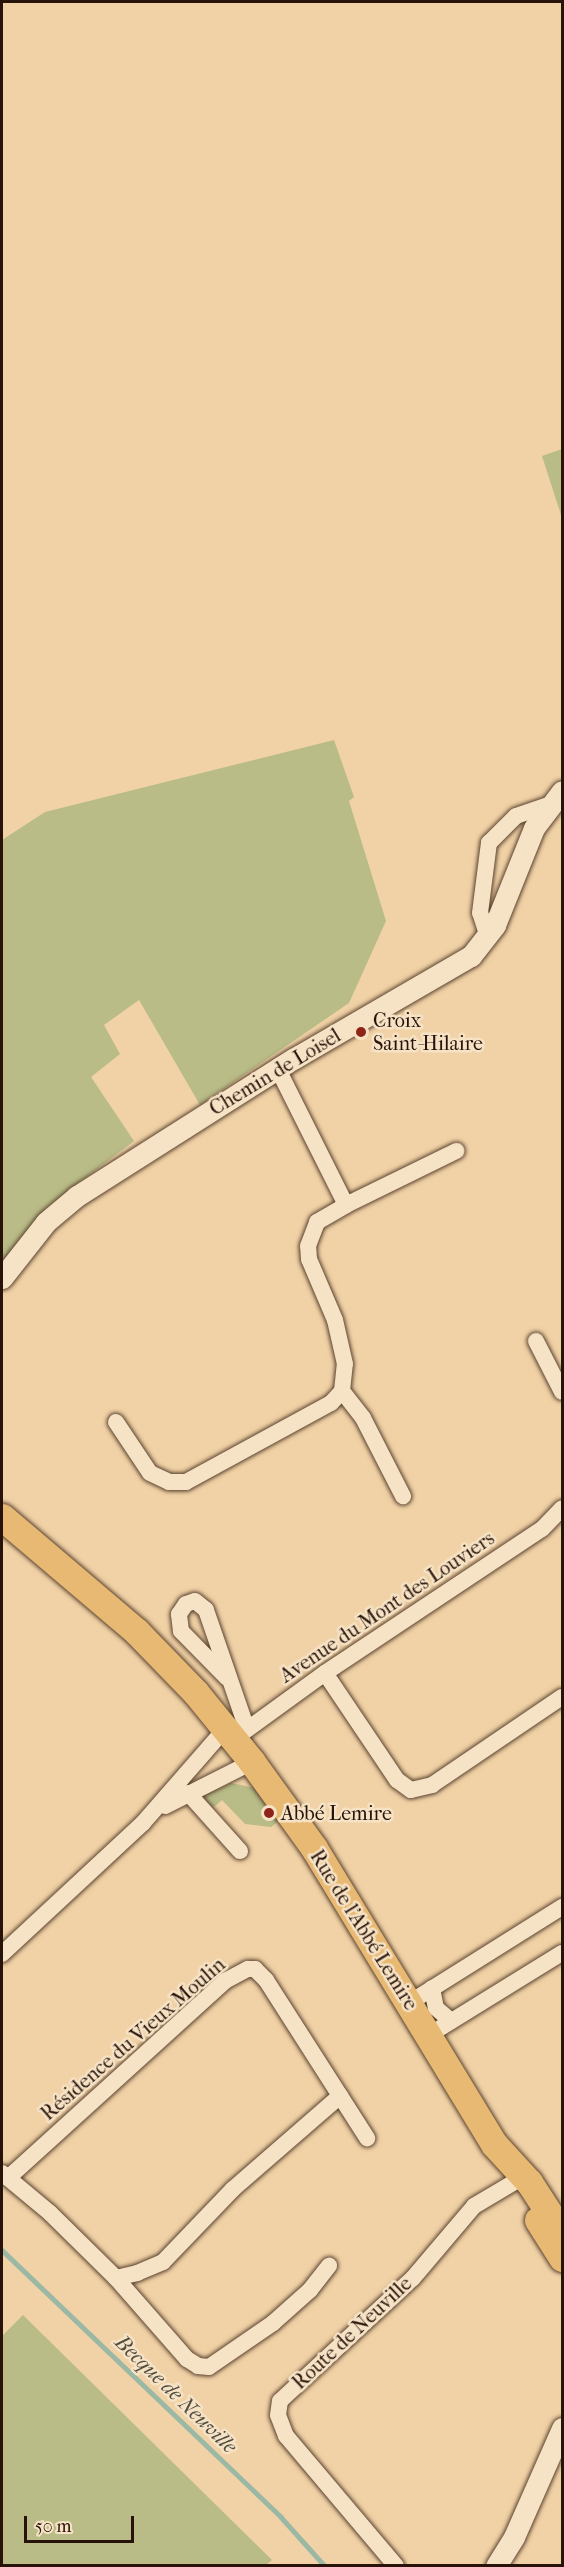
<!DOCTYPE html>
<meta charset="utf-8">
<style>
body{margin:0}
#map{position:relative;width:564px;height:2567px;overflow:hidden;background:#f1d2a6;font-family:"IM FELL French Canon",serif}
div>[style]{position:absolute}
.green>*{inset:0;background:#b9bc87}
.stream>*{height:4.5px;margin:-2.25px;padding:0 2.25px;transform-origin:2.25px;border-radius:2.25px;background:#9bb8a5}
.roads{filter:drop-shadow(0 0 2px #5a4330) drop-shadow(0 0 2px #5a4330)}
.minor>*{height:16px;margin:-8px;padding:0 8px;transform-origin:8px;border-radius:8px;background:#f6e2c5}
.tertiary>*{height:21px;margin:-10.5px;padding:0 10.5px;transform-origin:10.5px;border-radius:10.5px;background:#f6e2c5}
.primary>*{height:27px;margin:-13.5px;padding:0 13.5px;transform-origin:13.5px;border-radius:13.5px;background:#e8b973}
.dots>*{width:16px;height:16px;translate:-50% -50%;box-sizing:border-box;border:3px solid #f6e2c5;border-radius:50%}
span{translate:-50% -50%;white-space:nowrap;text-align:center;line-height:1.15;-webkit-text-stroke:5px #f6e2c5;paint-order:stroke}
.poi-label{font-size:20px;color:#271309}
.left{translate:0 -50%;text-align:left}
.street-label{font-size:20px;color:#271309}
.water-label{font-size:21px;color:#504d40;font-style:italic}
.frame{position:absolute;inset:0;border:3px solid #271309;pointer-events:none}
.scale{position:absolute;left:24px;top:2516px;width:110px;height:27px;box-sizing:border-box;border:3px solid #271309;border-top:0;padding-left:8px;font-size:18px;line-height:21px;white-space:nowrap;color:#271309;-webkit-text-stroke:4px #f6e2c5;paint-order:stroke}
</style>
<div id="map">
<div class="green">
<i style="clip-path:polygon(562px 449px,562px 518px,542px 456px)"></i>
<i style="clip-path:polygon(334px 740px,354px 797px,349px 801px,386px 921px,349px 1003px,200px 1105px,139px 1000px,104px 1025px,120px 1054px,91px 1077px,134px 1141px,47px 1207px,2px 1262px,2px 840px,45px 812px)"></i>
<i style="clip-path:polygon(231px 1783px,255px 1788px,279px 1821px,271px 1827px,245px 1824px,222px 1800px,213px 1808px,202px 1796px)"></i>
<i style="clip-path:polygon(23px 2315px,272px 2560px,266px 2565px,2px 2565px,2px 2336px)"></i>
</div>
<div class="stream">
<i style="left:2px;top:2250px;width:386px;rotate:43.7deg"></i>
<i style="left:281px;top:2517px;width:66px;rotate:48.1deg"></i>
</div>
<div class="roads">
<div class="minor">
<i style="left:488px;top:937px;width:25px;rotate:-108deg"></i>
<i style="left:480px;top:913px;width:71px;rotate:-82.7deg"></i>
<i style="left:489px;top:843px;width:38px;rotate:-45deg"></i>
<i style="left:516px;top:816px;width:37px;rotate:-19deg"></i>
<i style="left:346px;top:1205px;width:123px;rotate:-26.1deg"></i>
<i style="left:536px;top:1341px;width:57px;rotate:63deg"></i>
<i style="left:342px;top:1391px;width:34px;rotate:52deg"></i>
<i style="left:363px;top:1418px;width:88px;rotate:62.9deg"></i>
<i style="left:116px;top:1422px;width:61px;rotate:56.3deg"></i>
<i style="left:150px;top:1473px;width:21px;rotate:25deg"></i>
<i style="left:169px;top:1482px;width:17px"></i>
<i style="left:186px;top:1482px;width:165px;rotate:-28.6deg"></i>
<i style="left:331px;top:1403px;width:16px;rotate:-47deg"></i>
<i style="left:342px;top:1391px;width:27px;rotate:-84deg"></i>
<i style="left:345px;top:1364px;width:45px;rotate:-102.8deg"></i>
<i style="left:335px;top:1320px;width:66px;rotate:-113.1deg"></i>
<i style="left:309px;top:1259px;width:13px;rotate:-94deg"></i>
<i style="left:308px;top:1246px;width:26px;rotate:-69deg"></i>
<i style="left:317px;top:1222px;width:34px;rotate:-30deg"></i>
<i style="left:346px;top:1205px;width:152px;rotate:-116.6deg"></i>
<i style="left:325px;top:1673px;width:129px;rotate:56.1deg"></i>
<i style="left:397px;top:1780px;width:17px;rotate:36deg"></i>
<i style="left:411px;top:1790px;width:22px;rotate:-13deg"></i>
<i style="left:432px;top:1785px;width:157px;rotate:-34.1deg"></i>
<i style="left:227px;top:1678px;width:66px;rotate:-134.4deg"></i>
<i style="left:181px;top:1631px;width:17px;rotate:-97deg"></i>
<i style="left:179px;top:1614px;width:12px;rotate:-55deg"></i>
<i style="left:186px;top:1604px;width:9px;rotate:-18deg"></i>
<i style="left:195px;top:1601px;width:14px;rotate:39deg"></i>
<i style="left:206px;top:1610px;width:126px;rotate:71deg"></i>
<i style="left:234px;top:1739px;width:112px;rotate:-36deg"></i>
<i style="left:325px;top:1673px;width:260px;rotate:-33.6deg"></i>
<i style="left:542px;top:1529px;width:29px;rotate:-46deg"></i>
<i style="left:188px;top:1793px;width:78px;rotate:48.1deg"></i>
<i style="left:165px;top:1806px;width:97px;rotate:-26.8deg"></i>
<i style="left:2px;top:1954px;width:192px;rotate:-42.9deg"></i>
<i style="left:143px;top:1823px;width:125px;rotate:-48.9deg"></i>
<i style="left:432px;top:1988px;width:20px;rotate:79deg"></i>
<i style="left:436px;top:2008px;width:20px;rotate:41deg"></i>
<i style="left:409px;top:2003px;width:181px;rotate:-32.1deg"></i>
<i style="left:429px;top:2035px;width:156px;rotate:-31.7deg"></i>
<i style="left:2px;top:2173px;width:62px;rotate:39.8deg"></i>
<i style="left:50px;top:2213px;width:93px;rotate:44.6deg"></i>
<i style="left:116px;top:2278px;width:22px;rotate:-13deg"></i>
<i style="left:137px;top:2273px;width:28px;rotate:-23deg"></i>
<i style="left:163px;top:2262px;width:101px;rotate:-46.2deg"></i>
<i style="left:233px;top:2189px;width:142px;rotate:-41deg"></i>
<i style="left:8px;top:2178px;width:293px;rotate:-42.2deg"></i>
<i style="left:225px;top:1981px;width:26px;rotate:-28deg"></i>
<i style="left:248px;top:1969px;width:7px"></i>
<i style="left:255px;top:1969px;width:16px;rotate:45deg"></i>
<i style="left:266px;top:1980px;width:188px;rotate:57.4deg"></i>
<i style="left:116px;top:2278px;width:108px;rotate:48.8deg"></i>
<i style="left:187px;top:2359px;width:13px;rotate:32deg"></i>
<i style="left:198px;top:2366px;width:11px;rotate:5deg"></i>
<i style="left:209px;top:2367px;width:78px;rotate:-34.5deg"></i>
<i style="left:273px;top:2323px;width:50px;rotate:-41.7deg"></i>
<i style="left:310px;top:2290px;width:31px;rotate:-52deg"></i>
<i style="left:396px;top:2566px;width:170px;rotate:-130.2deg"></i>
<i style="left:286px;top:2436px;width:22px;rotate:-111deg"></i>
<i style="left:278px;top:2415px;width:14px;rotate:-82deg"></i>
<i style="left:280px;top:2401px;width:181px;rotate:-42.8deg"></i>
<i style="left:413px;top:2278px;width:94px;rotate:-49.7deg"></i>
<i style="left:474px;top:2206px;width:57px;rotate:-30.6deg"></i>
</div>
<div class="tertiary">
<i style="left:2px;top:1278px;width:71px;rotate:-51.8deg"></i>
<i style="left:46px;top:1222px;width:40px;rotate:-40deg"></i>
<i style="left:77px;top:1196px;width:256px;rotate:-32.4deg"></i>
<i style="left:293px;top:1059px;width:206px;rotate:-30.1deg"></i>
<i style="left:471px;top:956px;width:39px;rotate:-52deg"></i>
<i style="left:495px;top:925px;width:105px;rotate:-68.1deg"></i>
<i style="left:534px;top:828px;width:46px;rotate:-52.9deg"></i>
<i style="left:496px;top:2566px;width:34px;rotate:-58deg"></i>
<i style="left:514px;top:2537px;width:119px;rotate:-66.2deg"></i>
</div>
<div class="primary">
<i style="left:2px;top:1517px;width:176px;rotate:40.4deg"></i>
<i style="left:136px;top:1631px;width:86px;rotate:45.9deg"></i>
<i style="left:196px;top:1693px;width:89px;rotate:50.9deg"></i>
<i style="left:252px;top:1762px;width:106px;rotate:54.2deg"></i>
<i style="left:314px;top:1848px;width:346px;rotate:58.7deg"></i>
<i style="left:494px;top:2144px;width:52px;rotate:47.4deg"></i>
<i style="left:529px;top:2182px;width:61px;rotate:57.1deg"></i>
<i style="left:538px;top:2220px;width:45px;rotate:57.7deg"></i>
</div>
</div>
<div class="dots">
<i style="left:361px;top:1032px;background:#8f2418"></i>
<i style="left:269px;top:1813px;background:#8f2418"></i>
</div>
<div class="poi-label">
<span class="left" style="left:373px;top:1032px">Croix<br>Saint-Hilaire</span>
<span class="left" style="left:281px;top:1813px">Abbé Lemire</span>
</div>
<div class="street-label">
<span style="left:275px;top:1072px;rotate:-31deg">Chemin de Loisel</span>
<span style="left:387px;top:1607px;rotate:-34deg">Avenue du Mont des Louviers</span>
<span style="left:364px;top:1930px;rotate:58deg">Rue de l'Abbé Lemire</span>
<span style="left:133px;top:2039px;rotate:-41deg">Résidence du Vieux Moulin</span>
<span style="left:352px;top:2333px;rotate:-43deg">Route de Neuville</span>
</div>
<div class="water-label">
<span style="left:176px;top:2394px;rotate:44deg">Becque de Neuville</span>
</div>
<div class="frame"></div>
<div class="scale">50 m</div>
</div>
